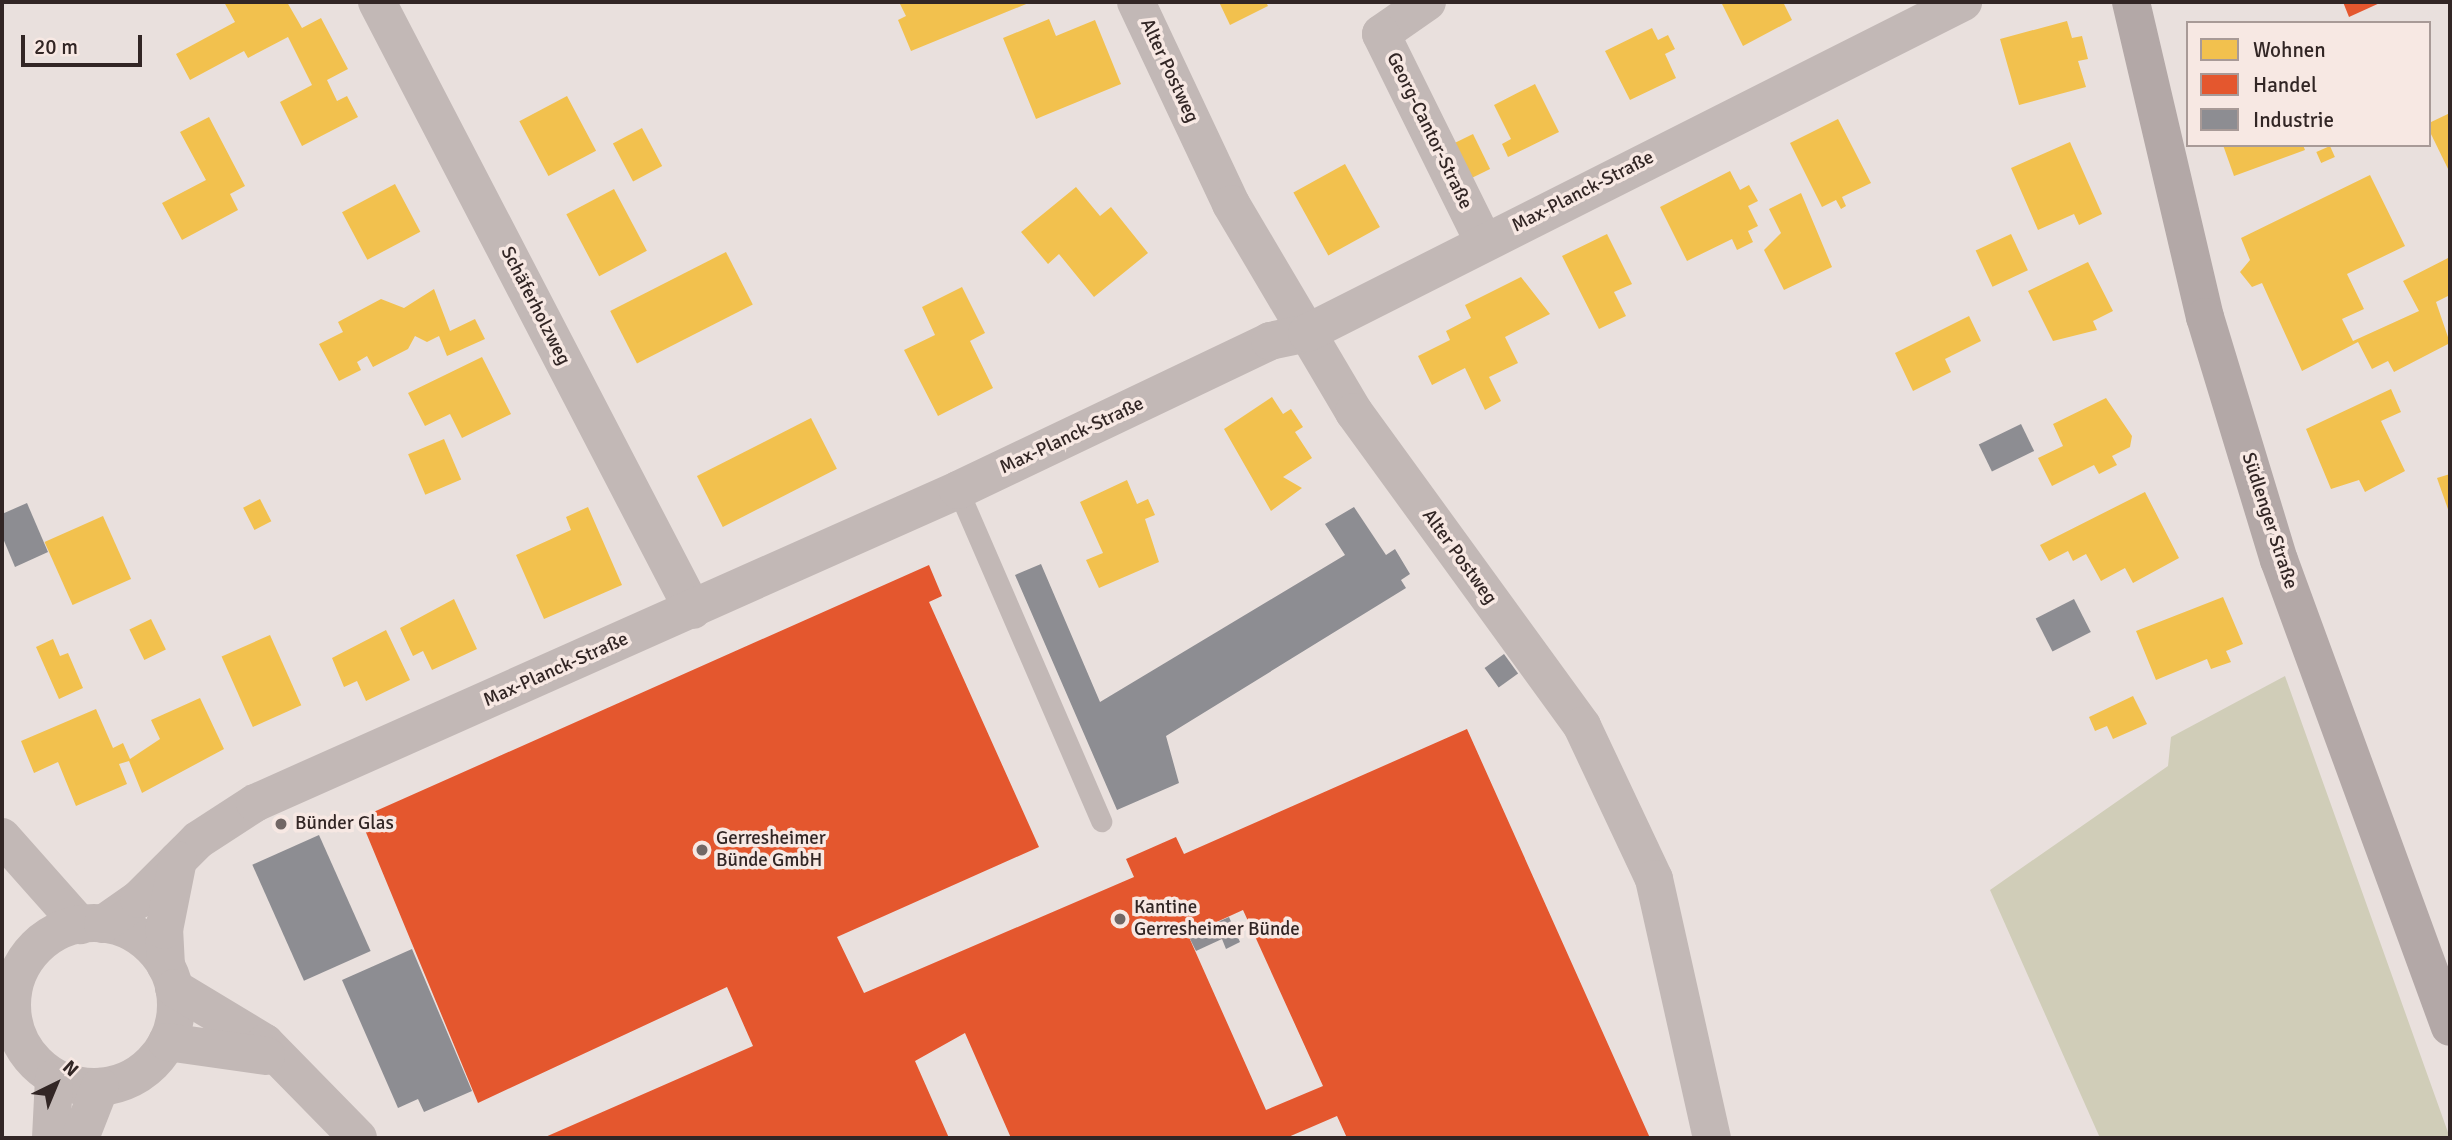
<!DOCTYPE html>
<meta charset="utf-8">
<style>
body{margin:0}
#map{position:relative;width:2452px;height:1140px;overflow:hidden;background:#e9e0dd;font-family:Signika,sans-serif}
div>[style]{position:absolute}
.green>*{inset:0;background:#d0cdb8}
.homes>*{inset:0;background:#f2c14e;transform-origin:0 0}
.shops>*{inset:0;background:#e4572e}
.industry>*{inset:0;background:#8d8d92;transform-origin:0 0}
.lane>*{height:21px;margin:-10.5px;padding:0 10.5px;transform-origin:10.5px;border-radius:10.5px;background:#c2b8b6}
.street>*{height:38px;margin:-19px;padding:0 19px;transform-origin:19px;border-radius:19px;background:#c2b8b6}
.street>.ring{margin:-19px;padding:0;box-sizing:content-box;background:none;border:38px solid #c2b8b6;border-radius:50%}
.secondary>*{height:38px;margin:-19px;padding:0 19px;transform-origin:19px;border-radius:19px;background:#b3a8a7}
.dots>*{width:19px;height:19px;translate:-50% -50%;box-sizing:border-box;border:4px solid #f7e8e3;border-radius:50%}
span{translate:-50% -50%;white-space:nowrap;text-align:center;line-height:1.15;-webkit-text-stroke:7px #f7e8e3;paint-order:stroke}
.street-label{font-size:19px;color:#322625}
.poi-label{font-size:19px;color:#322625}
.left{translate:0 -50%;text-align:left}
.frame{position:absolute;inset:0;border:4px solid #322625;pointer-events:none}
.legend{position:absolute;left:2186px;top:21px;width:245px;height:126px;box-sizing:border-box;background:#f7e8e3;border:2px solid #a89a97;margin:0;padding:9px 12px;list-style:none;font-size:21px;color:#322625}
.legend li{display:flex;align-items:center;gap:14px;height:35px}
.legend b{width:35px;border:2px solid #a89a97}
.north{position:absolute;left:21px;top:1049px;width:70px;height:70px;-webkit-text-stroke:5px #f7e8e3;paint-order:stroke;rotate:43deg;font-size:19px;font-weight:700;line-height:28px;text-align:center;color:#322625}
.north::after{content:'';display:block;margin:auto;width:24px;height:32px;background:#322625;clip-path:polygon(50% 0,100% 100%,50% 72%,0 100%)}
.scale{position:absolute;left:21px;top:35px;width:121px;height:32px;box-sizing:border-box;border:4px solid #322625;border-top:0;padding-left:9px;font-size:21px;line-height:24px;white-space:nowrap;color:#322625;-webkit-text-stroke:5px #f7e8e3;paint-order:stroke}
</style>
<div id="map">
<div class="green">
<i style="clip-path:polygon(2285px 676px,2450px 1138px,2100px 1138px,1990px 890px,2168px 766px,2171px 737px)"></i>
</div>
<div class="homes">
<i style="clip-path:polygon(224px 2px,287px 2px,302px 28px,321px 18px,348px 69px,327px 80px,337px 101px,347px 96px,358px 117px,302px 146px,280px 102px,312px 85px,288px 37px,248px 58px,244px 51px,190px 80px,176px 54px,235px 22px)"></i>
<i style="clip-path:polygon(899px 2px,1031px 2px,911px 51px,898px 20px,906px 16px)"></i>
<i style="clip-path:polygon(1219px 2px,1266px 2px,1268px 6px,1230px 25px)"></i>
<i style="clip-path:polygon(1721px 2px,1783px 2px,1792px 20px,1743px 46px)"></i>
<i style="clip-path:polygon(1049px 19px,1056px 36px,1095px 20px,1121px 84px,1036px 119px,1003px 38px)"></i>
<i style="clip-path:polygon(2067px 21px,2072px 38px,2082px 36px,2088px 59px,2078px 61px,2086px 87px,2019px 105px,2000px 39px)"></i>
<i style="clip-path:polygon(1652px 28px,1658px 40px,1668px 35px,1675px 49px,1665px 54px,1676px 78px,1630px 100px,1605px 51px)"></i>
<i style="clip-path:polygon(1535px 84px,1559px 132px,1508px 157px,1502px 144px,1511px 139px,1494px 105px)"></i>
<i style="left:567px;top:96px;width:62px;height:54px;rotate:62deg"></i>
<i style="clip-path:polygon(2450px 113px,2450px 173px,2429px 130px,2429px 123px)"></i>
<i style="clip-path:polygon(209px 117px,245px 186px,230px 194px,238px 210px,182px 240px,162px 203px,206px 180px,180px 132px)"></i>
<i style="clip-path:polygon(1838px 119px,1871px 183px,1842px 197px,1846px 206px,1841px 209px,1836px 200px,1822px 207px,1790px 143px)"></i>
<i style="left:642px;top:128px;width:43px;height:33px;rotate:62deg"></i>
<i style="left:1473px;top:134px;width:39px;height:21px;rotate:64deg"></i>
<i style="clip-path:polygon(2070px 142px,2102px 214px,2079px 225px,2074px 214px,2038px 230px,2011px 168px)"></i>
<i style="clip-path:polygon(2223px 145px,2303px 145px,2305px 150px,2234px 176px)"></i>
<i style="left:2330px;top:146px;width:12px;height:15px;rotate:66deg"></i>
<i style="left:1345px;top:164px;width:72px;height:59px;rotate:61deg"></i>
<i style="clip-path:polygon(1730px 171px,1740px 190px,1749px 185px,1758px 201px,1748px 206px,1758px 226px,1748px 231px,1753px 242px,1737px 250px,1732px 239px,1687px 261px,1660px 207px)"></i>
<i style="clip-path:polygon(2370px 175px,2405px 246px,2347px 274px,2364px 309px,2342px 319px,2353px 341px,2419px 311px,2403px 281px,2450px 257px,2450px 295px,2436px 302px,2450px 343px,2394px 372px,2388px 361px,2372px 369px,2358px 342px,2302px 371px,2262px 283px,2252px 287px,2240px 272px,2250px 260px,2241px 238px)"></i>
<i style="left:395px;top:184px;width:54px;height:60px;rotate:62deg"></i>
<i style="clip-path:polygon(1076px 187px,1100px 216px,1111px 207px,1148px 253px,1094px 297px,1059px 254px,1048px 264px,1021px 232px)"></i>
<i style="left:614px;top:189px;width:70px;height:54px;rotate:62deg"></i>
<i style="clip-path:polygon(1801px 193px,1832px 267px,1784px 290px,1764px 250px,1781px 233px,1769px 209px)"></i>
<i style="clip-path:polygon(1607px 234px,1632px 284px,1614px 292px,1626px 316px,1599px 329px,1562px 256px)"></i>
<i style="left:2011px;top:234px;width:40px;height:39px;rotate:65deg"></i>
<i style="left:726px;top:252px;width:59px;height:130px;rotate:63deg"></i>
<i style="clip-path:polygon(2088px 262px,2113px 311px,2093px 321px,2097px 330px,2053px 341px,2028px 291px)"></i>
<i style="clip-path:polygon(1521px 277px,1550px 314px,1505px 337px,1518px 363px,1489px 377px,1501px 401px,1485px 410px,1465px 368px,1432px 385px,1418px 356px,1450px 340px,1446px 331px,1471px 318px,1465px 305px)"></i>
<i style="clip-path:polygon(962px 287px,985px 333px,970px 341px,993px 388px,938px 416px,904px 350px,935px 335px,922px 307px)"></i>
<i style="clip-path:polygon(434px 289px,450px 331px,475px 319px,485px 339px,447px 356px,439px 336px,427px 342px,415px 336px,408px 349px,373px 367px,367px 356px,357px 362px,361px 370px,339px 381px,319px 344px,343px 332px,338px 322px,381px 299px,404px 308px)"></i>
<i style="clip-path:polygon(1969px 316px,1981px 341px,1945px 359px,1951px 372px,1913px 391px,1895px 353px)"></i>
<i style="clip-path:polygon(482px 357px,511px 414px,462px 438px,450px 414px,425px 426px,408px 393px)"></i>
<i style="clip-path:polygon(2391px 389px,2401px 412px,2381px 421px,2405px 471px,2365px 492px,2359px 480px,2331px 489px,2306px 429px)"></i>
<i style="clip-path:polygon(1272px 397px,1283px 414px,1291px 409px,1303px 427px,1295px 432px,1312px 458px,1283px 477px,1302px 488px,1271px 511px,1224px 429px)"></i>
<i style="clip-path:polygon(2106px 398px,2132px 436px,2130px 447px,2112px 456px,2117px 465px,2099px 474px,2094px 465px,2052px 486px,2038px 458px,2063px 446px,2053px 424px)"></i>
<i style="left:811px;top:418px;width:57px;height:128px;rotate:63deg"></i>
<i style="left:444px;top:439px;width:44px;height:39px;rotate:67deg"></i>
<i style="clip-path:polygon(2450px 474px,2450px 515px,2437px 478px)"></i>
<i style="clip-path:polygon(1127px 480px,1137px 504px,1148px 499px,1155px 515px,1145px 519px,1159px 562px,1099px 588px,1086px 560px,1103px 553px,1080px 502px)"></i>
<i style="clip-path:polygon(2145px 492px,2179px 558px,2133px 583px,2125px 568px,2101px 581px,2086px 554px,2073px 561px,2068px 551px,2049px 561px,2040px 545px)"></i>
<i style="left:260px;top:499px;width:25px;height:19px;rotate:63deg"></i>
<i style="clip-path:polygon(588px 507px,622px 585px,544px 619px,516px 555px,571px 530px,566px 517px)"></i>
<i style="left:103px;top:516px;width:69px;height:64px;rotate:66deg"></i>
<i style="clip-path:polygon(2223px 597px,2243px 644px,2226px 651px,2231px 662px,2211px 669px,2207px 659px,2156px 680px,2136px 631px)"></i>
<i style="clip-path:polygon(454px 599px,477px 649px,432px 670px,423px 651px,413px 656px,400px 628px)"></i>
<i style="left:151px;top:619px;width:34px;height:24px;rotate:64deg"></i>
<i style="clip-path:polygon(386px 630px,410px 680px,366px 701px,357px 681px,344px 687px,332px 658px)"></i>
<i style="left:270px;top:635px;width:77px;height:53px;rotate:66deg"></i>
<i style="clip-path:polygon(53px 639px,60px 656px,68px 653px,83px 688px,59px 699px,36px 647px)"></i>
<i style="clip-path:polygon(2133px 696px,2147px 724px,2113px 739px,2107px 726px,2095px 731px,2089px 717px)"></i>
<i style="clip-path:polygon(200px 698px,224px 749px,142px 793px,129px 761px,119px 764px,127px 784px,76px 806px,58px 762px,34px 773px,21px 741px,96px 709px,113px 748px,123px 743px,130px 759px,160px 739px,151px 720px)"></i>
</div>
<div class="shops">
<i style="clip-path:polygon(2343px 2px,2382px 2px,2349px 17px)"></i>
<i style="clip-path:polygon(evenodd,929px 565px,942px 596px,929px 602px,1039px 847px,837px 937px,864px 993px,1134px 877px,1126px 859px,1176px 837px,1184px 854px,1467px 729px,1650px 1138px,1347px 1138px,1337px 1116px,1286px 1138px,1011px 1138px,965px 1033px,915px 1061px,949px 1138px,543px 1138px,753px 1046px,727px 987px,478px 1103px,360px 818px,929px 565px,1243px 910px,1323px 1086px,1266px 1110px,1188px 935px,1243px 910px)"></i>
</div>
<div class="industry">
<i style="left:2021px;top:424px;width:30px;height:47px;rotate:64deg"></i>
<i style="clip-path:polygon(27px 503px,48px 552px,15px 567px,2px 536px,2px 514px)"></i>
<i style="clip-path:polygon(1354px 507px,1386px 555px,1395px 549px,1410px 574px,1401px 580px,1406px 588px,1166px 736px,1179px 783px,1117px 810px,1015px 575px,1041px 564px,1100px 702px,1345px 555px,1325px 524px)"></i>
<i style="left:2074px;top:599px;width:37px;height:43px;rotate:63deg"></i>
<i style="left:1504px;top:654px;width:24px;height:24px;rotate:54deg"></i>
<i style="left:319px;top:835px;width:127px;height:73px;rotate:66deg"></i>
<i style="clip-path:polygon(1229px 917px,1240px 942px,1226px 949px,1222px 939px,1196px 951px,1188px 935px)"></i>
<i style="clip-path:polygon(412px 949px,472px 1091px,424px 1112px,418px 1099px,398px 1108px,342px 980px)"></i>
</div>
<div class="lane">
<i style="left:958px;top:490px;width:361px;rotate:66.6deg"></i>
</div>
<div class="street">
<i style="left:377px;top:2px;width:685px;rotate:62.54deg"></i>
<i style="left:1136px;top:2px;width:223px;rotate:64.8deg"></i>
<i style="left:1231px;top:204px;width:242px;rotate:59.4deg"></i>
<i style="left:1354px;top:412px;width:388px;rotate:54deg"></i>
<i style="left:1582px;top:726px;width:169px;rotate:64.8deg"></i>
<i style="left:1654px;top:879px;width:265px;rotate:77.4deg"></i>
<i style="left:1427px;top:2px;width:56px;rotate:145.2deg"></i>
<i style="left:1381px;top:34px;width:232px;rotate:63.7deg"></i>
<i style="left:2px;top:837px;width:118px;rotate:48.4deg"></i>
<i class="ring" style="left:12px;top:923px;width:126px;height:126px"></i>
<i style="left:103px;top:924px;width:44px;rotate:-34.8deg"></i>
<i style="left:139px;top:899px;width:83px;rotate:-45deg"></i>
<i style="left:198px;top:840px;width:68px;rotate:-33deg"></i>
<i style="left:255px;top:803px;width:770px;rotate:-24deg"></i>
<i style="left:958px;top:490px;width:346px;rotate:-25.5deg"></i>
<i style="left:1270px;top:341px;width:38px;rotate:-12deg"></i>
<i style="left:1307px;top:333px;width:735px;rotate:-26.77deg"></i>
<i style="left:166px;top:966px;width:36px;rotate:-93deg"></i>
<i style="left:164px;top:930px;width:71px;rotate:-78.7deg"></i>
<i style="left:174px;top:988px;width:106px;rotate:31.1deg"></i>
<i style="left:265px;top:1043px;width:133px;rotate:45.6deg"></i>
<i style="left:167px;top:1042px;width:100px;rotate:8deg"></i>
<i style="left:51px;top:1138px;width:60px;rotate:-87.1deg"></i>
<i style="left:80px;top:1138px;width:55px;rotate:-68.6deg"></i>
</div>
<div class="secondary">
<i style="left:2131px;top:2px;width:324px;rotate:76.8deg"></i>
<i style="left:2205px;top:317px;width:254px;rotate:73.1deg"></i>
<i style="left:2279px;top:560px;width:497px;rotate:69.9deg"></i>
</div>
<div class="dots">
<i style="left:281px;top:824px;background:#726765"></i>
<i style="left:702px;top:850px;background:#726765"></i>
<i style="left:1120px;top:919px;background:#726765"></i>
</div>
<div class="street-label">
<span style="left:1169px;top:71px;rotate:65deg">Alter Postweg</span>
<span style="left:1429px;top:131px;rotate:64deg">Georg-Cantor-Straße</span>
<span style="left:1583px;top:192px;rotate:-27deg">Max-Planck-Straße</span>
<span style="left:535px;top:306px;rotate:63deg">Schäferholzweg</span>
<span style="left:1072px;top:436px;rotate:-25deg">Max-Planck-Straße</span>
<span style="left:2269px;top:521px;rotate:72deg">Südlenger Straße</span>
<span style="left:1459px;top:557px;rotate:54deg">Alter Postweg</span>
<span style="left:556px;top:670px;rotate:-24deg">Max-Planck-Straße</span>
</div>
<div class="poi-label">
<span class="left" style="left:295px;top:824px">Bünder Glas</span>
<span class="left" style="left:716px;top:850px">Gerresheimer<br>Bünde GmbH</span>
<span class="left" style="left:1134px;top:919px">Kantine<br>Gerresheimer Bünde</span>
</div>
<div class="frame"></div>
<ul class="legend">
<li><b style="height:19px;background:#f2c14e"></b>Wohnen</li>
<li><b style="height:19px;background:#e4572e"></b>Handel</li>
<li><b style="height:19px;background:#8d8d92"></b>Industrie</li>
</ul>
<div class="north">N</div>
<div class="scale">20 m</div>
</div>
